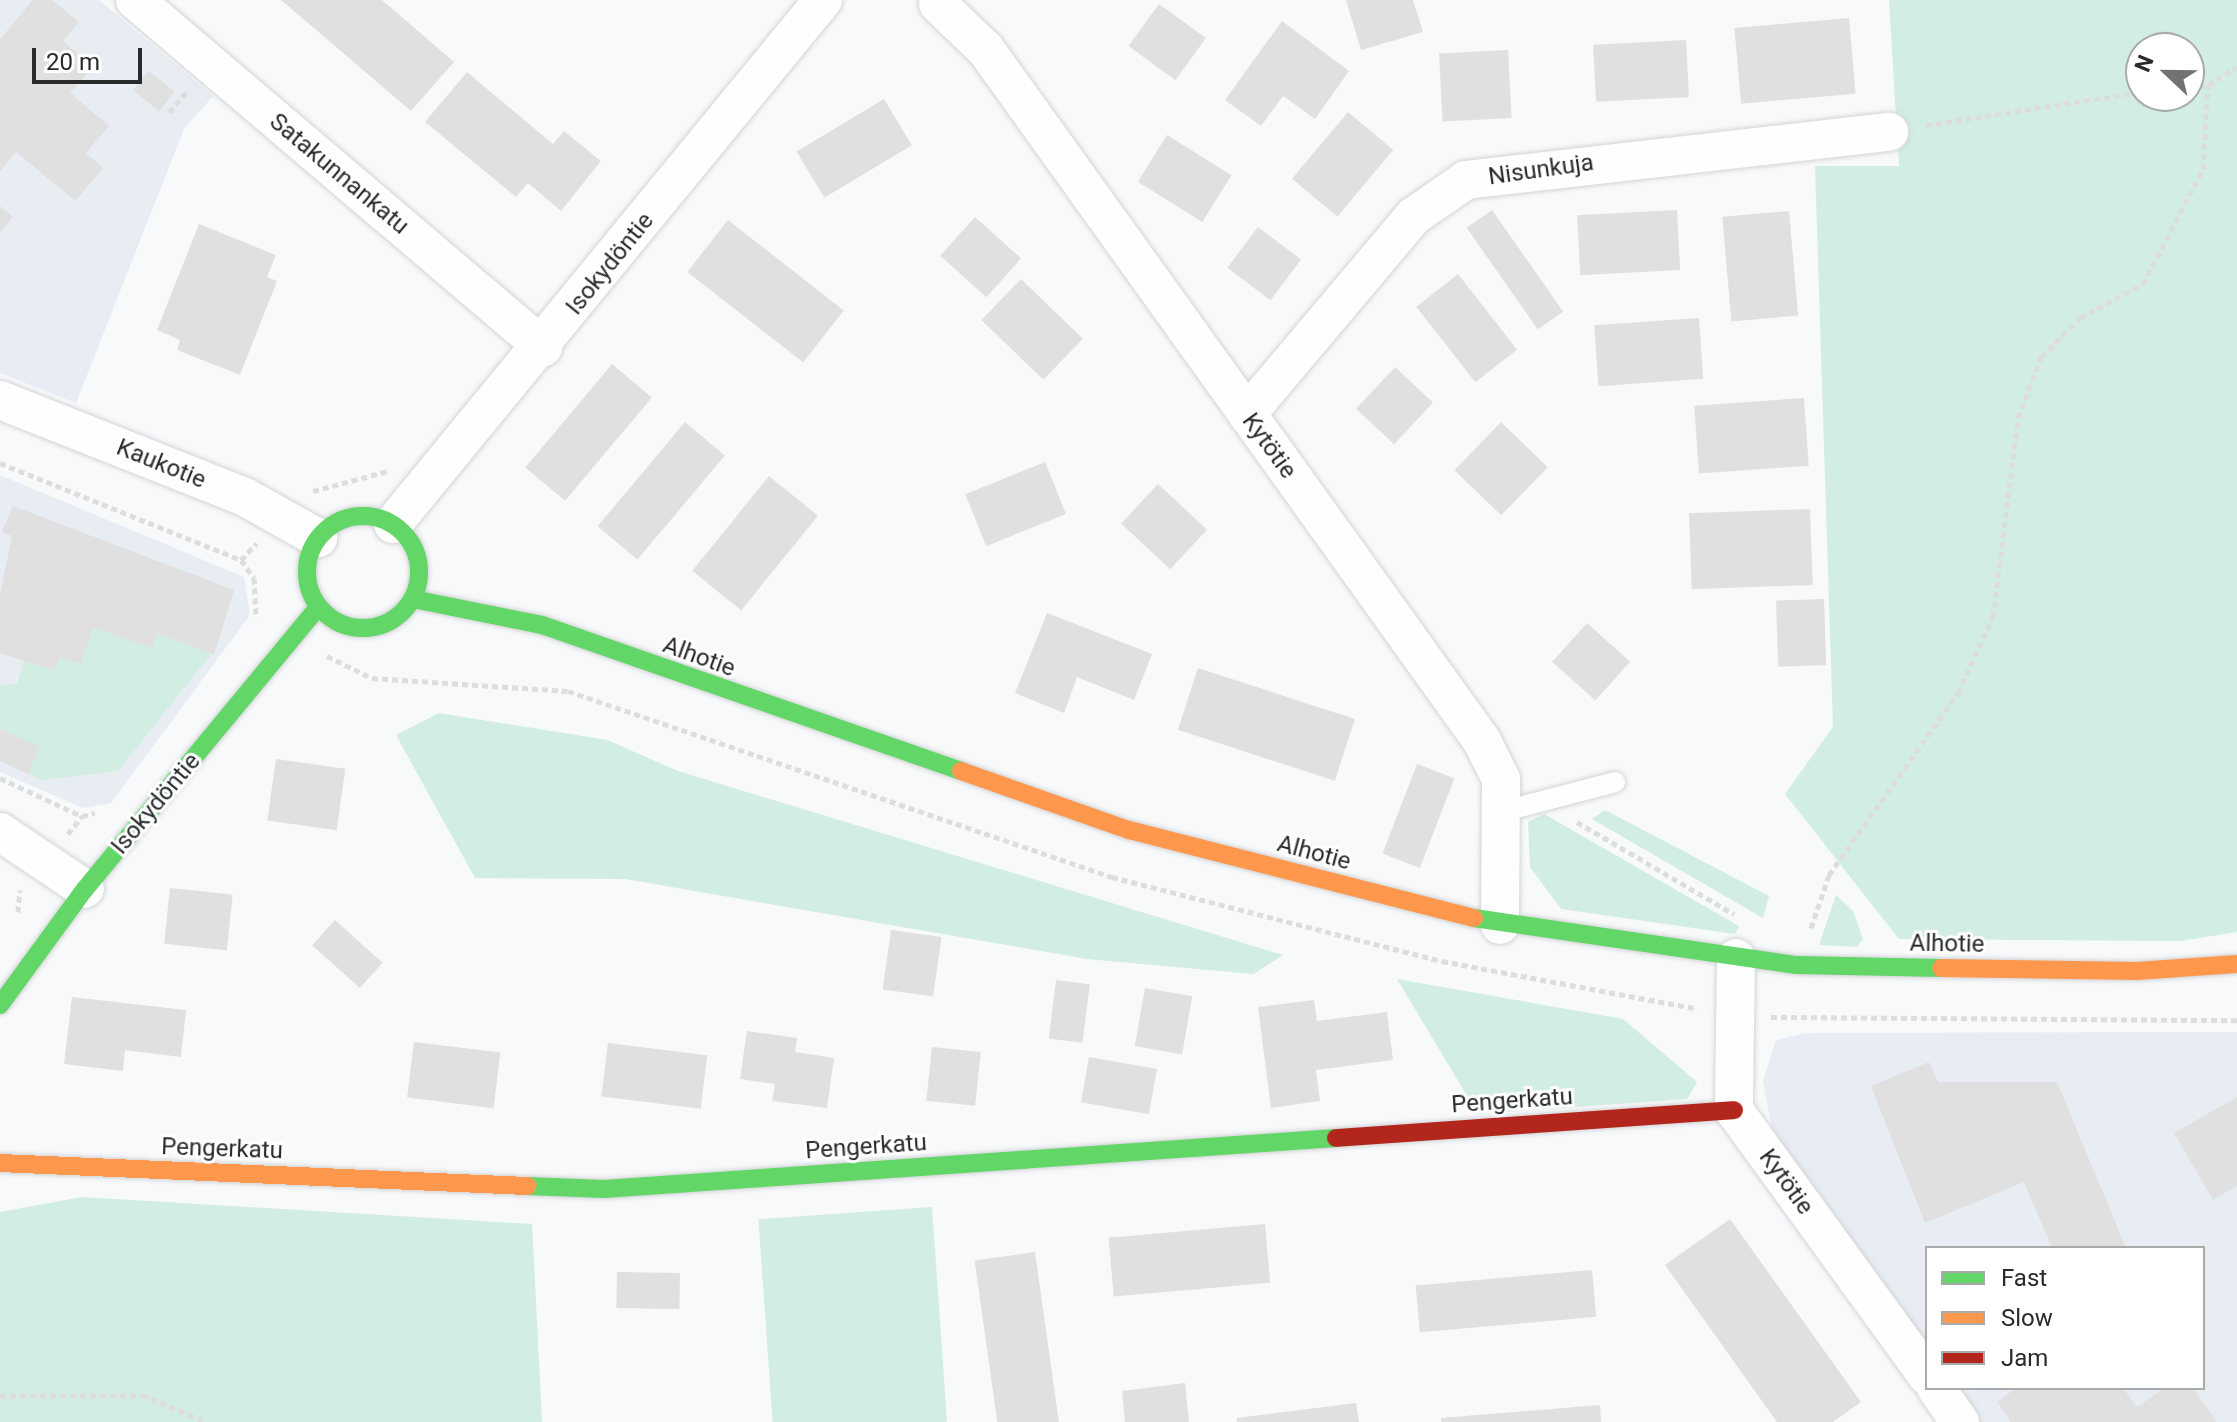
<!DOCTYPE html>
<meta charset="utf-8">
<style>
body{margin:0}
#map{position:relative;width:2237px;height:1422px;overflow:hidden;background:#f7f9fb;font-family:Roboto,sans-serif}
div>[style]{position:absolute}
.built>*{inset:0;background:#e7edf3}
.green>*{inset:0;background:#d2ede1;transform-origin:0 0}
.building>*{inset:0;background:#e0e0e1;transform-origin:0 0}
.path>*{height:5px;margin-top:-2.5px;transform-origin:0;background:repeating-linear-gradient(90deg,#ddd 0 6px,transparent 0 10px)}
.roads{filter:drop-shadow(0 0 2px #d3d4d6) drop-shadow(0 0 2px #d3d4d6)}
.lane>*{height:20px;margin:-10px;padding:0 10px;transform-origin:10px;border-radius:10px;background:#fefefe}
.street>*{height:38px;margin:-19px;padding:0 19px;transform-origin:19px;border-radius:19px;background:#fefefe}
.fast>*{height:18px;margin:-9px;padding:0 9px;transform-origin:9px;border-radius:9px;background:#63d668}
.fast>.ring{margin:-9px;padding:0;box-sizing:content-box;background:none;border:18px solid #63d668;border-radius:50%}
.slow>*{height:18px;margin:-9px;padding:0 9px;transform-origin:9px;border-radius:9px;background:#ff974d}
.jam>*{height:18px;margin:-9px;padding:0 9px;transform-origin:9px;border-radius:9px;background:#b3261e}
span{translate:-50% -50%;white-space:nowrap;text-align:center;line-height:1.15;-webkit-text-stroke:6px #fff;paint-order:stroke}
.street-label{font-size:24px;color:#282a2b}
.legend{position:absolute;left:1925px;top:1246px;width:280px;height:144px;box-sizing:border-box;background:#fff;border:2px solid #a9aaaa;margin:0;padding:10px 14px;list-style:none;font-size:24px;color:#282a2b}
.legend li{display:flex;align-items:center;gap:16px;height:40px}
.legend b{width:40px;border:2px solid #a9aaaa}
.north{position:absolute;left:2125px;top:32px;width:80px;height:80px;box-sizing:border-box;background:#fff;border:2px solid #a9aaaa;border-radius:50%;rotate:292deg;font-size:22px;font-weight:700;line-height:32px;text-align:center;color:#282a2b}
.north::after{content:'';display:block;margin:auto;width:28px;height:36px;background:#707274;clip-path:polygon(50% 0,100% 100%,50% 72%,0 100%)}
.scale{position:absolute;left:32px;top:48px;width:110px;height:36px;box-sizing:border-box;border:4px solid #282a2b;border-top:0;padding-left:10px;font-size:24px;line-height:28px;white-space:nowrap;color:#282a2b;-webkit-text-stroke:6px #fff;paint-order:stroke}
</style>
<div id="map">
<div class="built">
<i style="clip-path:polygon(0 0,99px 0,213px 96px,184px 129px,76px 403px,0 373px)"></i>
<i style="clip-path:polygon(0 475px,244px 577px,250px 615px,111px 803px,83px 808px,0 772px)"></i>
<i style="clip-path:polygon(2237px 1032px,2237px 1422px,1977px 1422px,1953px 1388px,2203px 1388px,2203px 1248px,1927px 1248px,1927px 1351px,1773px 1134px,1763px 1081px,1776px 1040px,1805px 1033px)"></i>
</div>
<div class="green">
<i style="clip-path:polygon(evenodd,1889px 0,2237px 0,2237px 932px,2180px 941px,1899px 939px,1785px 794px,1833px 727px,1815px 166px,1899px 166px,1889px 0,2141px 48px,2189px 48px,2189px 96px,2141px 96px,2141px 48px)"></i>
<i style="clip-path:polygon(93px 628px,152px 647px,157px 633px,211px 654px,118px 771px,43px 780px,0 761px,0 685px,17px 684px,24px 661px,55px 671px,60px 657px,81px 664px)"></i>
<i style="clip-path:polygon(439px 713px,607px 740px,678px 771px,1283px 955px,1253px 974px,1087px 959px,625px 879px,475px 878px,396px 735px)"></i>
<i style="clip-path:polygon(1605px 810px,1769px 896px,1763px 918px,1592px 819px)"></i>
<i style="clip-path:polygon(1544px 814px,1739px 926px,1735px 934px,1561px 909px,1530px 867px,1528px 822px)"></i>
<i style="clip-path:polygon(1836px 895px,1853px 911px,1863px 939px,1857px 947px,1819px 945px)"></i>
<i style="clip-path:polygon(1397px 979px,1623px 1019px,1697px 1082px,1687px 1099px,1478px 1114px)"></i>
<i style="clip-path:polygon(82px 1197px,532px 1224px,542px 1422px,0 1422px,0 1212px)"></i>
<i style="left:932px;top:1207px;width:215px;height:174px;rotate:86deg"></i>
</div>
<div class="building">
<i style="clip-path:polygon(33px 0,52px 0,79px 22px,63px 41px,93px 67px,70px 93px,109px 126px,86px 153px,103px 168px,75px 201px,16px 152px,0 171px,0 39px)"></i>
<i style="clip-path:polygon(281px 0,382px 0,454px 62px,411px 111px)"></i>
<i style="clip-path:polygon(1346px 0,1413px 0,1423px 32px,1361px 50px)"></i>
<i style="left:1159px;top:4px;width:58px;height:52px;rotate:36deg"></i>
<i style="left:1849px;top:18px;width:76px;height:115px;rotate:85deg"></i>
<i style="clip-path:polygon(1282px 21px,1349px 71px,1315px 119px,1283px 96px,1261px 126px,1225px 100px)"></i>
<i style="left:1686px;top:40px;width:57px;height:93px;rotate:87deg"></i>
<i style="left:1508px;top:50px;width:68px;height:69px;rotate:87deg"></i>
<i style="left:149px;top:71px;width:33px;height:25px;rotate:39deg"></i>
<i style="clip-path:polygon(467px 72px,553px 144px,564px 131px,601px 161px,561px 211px,528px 183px,516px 197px,425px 122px)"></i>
<i style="left:884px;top:99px;width:54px;height:102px;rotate:59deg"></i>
<i style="left:1348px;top:112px;width:59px;height:87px;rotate:40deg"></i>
<i style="left:1167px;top:135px;width:76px;height:55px;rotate:32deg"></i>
<i style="clip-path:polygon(0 206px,13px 217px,0 232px)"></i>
<i style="left:1492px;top:210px;width:124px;height:31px;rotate:55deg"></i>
<i style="left:1677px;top:210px;width:60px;height:100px;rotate:87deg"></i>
<i style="left:1789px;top:211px;width:105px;height:67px;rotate:85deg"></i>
<i style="left:975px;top:217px;width:62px;height:52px;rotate:42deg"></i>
<i style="left:728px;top:220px;width:147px;height:66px;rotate:38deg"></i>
<i style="clip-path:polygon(199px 224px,276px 255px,267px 277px,277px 281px,240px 375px,177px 350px,180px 340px,157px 330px)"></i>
<i style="left:1258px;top:227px;width:54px;height:51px;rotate:37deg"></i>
<i style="left:1458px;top:274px;width:96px;height:53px;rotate:52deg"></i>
<i style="left:1021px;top:279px;width:86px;height:57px;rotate:44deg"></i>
<i style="left:1699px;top:318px;width:61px;height:105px;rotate:86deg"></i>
<i style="left:612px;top:364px;width:52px;height:135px;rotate:40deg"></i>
<i style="left:1395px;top:367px;width:52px;height:57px;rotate:43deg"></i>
<i style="left:1804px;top:398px;width:68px;height:110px;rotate:86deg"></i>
<i style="left:685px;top:422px;width:52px;height:136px;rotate:40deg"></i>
<i style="left:1501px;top:422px;width:65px;height:67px;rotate:44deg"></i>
<i style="left:1045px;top:462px;width:56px;height:86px;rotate:68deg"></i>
<i style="left:769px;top:476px;width:63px;height:122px;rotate:39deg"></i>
<i style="left:1158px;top:484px;width:67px;height:54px;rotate:43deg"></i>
<i style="clip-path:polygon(13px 506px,234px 590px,214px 655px,157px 633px,152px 648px,93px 628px,81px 664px,60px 657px,55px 671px,0 653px,0 594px,12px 536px,2px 532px)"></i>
<i style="left:1810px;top:509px;width:76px;height:121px;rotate:88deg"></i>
<i style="left:1824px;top:599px;width:66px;height:48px;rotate:88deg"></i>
<i style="clip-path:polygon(1047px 613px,1152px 654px,1134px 700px,1077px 677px,1064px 713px,1015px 693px)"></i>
<i style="left:1587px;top:623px;width:58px;height:52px;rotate:42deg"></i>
<i style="left:1198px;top:668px;width:165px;height:65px;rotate:18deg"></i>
<i style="clip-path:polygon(0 729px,40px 747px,28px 774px,0 761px)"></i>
<i style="left:276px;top:759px;width:70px;height:62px;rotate:8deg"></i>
<i style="left:1417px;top:764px;width:40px;height:96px;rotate:21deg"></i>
<i style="left:170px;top:888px;width:63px;height:56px;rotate:6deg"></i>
<i style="left:335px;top:920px;width:64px;height:34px;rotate:42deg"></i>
<i style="left:891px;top:930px;width:51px;height:60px;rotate:8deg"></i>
<i style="left:1056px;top:980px;width:34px;height:59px;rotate:7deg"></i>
<i style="left:1145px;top:988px;width:48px;height:59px;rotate:10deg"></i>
<i style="clip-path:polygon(72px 997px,186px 1010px,181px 1057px,125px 1050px,123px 1071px,64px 1064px)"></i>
<i style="clip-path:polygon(1314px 1000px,1317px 1021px,1387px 1012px,1393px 1060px,1316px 1070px,1320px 1101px,1271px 1108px,1258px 1007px)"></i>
<i style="clip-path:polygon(747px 1031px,797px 1038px,795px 1052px,834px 1058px,827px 1108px,772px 1101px,775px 1084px,740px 1079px)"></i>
<i style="left:414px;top:1042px;width:87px;height:56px;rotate:7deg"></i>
<i style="left:608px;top:1043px;width:100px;height:54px;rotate:7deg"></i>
<i style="left:932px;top:1047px;width:49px;height:54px;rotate:6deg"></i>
<i style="left:1089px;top:1057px;width:69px;height:46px;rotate:10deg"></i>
<i style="clip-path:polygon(1929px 1062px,1938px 1082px,2057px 1082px,2126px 1248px,2052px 1248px,2024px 1182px,1925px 1223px,1871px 1086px)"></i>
<i style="clip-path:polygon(2237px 1097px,2237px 1186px,2213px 1200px,2174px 1133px)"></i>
<i style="clip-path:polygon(1730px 1219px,1861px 1402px,1833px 1422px,1777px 1422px,1665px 1265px)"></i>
<i style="left:1265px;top:1224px;width:59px;height:157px;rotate:85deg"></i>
<i style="left:1035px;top:1252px;width:172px;height:61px;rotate:82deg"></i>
<i style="left:1592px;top:1270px;width:47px;height:177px;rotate:85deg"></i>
<i style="left:617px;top:1272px;width:63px;height:36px;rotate:1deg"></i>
<i style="clip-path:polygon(1185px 1383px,1189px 1422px,1125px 1422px,1122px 1391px)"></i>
<i style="clip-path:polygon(2016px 1388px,2123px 1388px,2137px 1407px,2164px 1388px,2193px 1388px,2217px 1422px,2011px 1422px,1997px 1402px)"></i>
<i style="clip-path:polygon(1356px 1403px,1359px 1422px,1237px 1422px,1237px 1418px)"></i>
<i style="clip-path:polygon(1600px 1405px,1601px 1422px,1441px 1422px,1441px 1418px)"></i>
</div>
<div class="path">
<i style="left:2189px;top:87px;width:19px;rotate:-6deg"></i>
<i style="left:169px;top:112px;width:29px;rotate:-49deg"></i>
<i style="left:1926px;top:125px;width:218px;rotate:-8.7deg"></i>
<i style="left:0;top:463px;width:260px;rotate:21.9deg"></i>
<i style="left:241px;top:560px;width:22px;rotate:54deg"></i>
<i style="left:254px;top:578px;width:40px;rotate:87.1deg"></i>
<i style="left:313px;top:491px;width:78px;rotate:-14.9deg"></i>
<i style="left:241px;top:560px;width:23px;rotate:-47deg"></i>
<i style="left:327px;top:656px;width:50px;rotate:26.1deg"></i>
<i style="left:372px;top:678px;width:196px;rotate:3.8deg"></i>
<i style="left:568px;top:691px;width:575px;rotate:18.88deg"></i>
<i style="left:1112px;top:877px;width:341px;rotate:14.3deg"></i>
<i style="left:1442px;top:961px;width:260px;rotate:10.6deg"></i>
<i style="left:0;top:778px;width:90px;rotate:24.9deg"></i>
<i style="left:82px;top:816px;width:13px;rotate:-13deg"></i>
<i style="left:1577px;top:822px;width:182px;rotate:30.4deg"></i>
<i style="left:68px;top:834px;width:23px;rotate:-52deg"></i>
<i style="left:18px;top:912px;width:22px;rotate:-85deg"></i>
<i style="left:1811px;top:928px;width:56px;rotate:-71.2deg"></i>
<i style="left:1829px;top:875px;width:223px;rotate:-54.7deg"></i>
<i style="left:1958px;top:693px;width:84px;rotate:-65.3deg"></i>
<i style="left:1993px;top:617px;width:201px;rotate:-82.8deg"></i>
<i style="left:2018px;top:418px;width:65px;rotate:-69.3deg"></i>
<i style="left:2041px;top:357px;width:55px;rotate:-45deg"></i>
<i style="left:2080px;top:318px;width:72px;rotate:-28.4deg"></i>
<i style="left:2143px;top:284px;width:130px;rotate:-62.4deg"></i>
<i style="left:2203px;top:169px;width:84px;rotate:-86.6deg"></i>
<i style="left:2208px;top:85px;width:34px;rotate:-32deg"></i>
<i style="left:1771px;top:1017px;width:466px;rotate:0.4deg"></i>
<i style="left:0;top:1396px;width:142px;rotate:-0.4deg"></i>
<i style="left:142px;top:1395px;width:70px;rotate:22.6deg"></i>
</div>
<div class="roads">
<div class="lane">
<i style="left:1501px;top:812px;width:118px;rotate:-14.7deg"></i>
</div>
<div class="street">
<i style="left:135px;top:0;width:536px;rotate:40.38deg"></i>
<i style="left:938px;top:4px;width:66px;rotate:43.8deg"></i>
<i style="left:986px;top:50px;width:851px;rotate:54.33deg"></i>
<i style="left:1482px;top:741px;width:42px;rotate:63.4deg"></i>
<i style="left:1501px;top:779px;width:146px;rotate:90.4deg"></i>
<i style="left:0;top:400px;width:264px;rotate:21.6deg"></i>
<i style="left:245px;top:497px;width:84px;rotate:29.3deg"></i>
<i style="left:1247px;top:414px;width:259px;rotate:-49.9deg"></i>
<i style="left:1414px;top:216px;width:63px;rotate:-34.7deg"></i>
<i style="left:1466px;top:180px;width:426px;rotate:-6.5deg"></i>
<i style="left:393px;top:524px;width:678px;rotate:-50.63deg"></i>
<i style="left:0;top:832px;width:102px;rotate:33.8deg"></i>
<i style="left:1736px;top:958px;width:152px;rotate:90.8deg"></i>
<i style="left:1734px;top:1110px;width:329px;rotate:54deg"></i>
<i style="left:1936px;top:1388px;width:42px;rotate:54.8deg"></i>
</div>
<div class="fast">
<i class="ring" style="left:307px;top:516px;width:94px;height:94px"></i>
<i style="left:413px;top:599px;width:132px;rotate:11.4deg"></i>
<i style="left:542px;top:625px;width:444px;rotate:19.2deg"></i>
<i style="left:1474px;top:918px;width:326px;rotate:8.3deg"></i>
<i style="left:1797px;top:965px;width:144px;rotate:1.2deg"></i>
<i style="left:0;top:1005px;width:144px;rotate:-53.8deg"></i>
<i style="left:85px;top:889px;width:366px;rotate:-50.4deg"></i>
<i style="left:527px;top:1186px;width:77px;rotate:2.2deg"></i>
<i style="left:604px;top:1189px;width:734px;rotate:-3.99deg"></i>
</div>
<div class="slow">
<i style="left:961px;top:771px;width:178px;rotate:19.4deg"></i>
<i style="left:1129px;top:830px;width:356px;rotate:14.3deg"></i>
<i style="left:1941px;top:968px;width:196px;rotate:0.9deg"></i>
<i style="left:2137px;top:971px;width:100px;rotate:-4deg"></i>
<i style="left:0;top:1163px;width:528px;rotate:2.5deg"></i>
</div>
<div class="jam">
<i style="left:1336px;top:1138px;width:399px;rotate:-4deg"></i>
</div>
</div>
<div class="street-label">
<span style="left:1541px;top:170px;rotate:-8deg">Nisunkuja</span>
<span style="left:339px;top:174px;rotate:40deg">Satakunnankatu</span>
<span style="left:610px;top:264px;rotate:-51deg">Isokydöntie</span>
<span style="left:1269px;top:446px;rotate:54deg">Kytötie</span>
<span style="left:161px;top:464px;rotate:22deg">Kaukotie</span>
<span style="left:699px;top:657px;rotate:20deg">Alhotie</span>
<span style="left:156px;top:804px;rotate:-50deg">Isokydöntie</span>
<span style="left:1314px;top:853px;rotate:15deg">Alhotie</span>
<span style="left:1947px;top:944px;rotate:1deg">Alhotie</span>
<span style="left:1512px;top:1101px;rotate:-4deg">Pengerkatu</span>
<span style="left:866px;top:1147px;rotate:-4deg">Pengerkatu</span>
<span style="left:222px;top:1149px;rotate:2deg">Pengerkatu</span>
<span style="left:1786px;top:1182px;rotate:54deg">Kytötie</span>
</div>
<ul class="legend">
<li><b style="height:10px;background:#63d668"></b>Fast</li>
<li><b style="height:10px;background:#ff974d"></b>Slow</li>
<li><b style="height:10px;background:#b3261e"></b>Jam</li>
</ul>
<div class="north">N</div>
<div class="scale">20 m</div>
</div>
